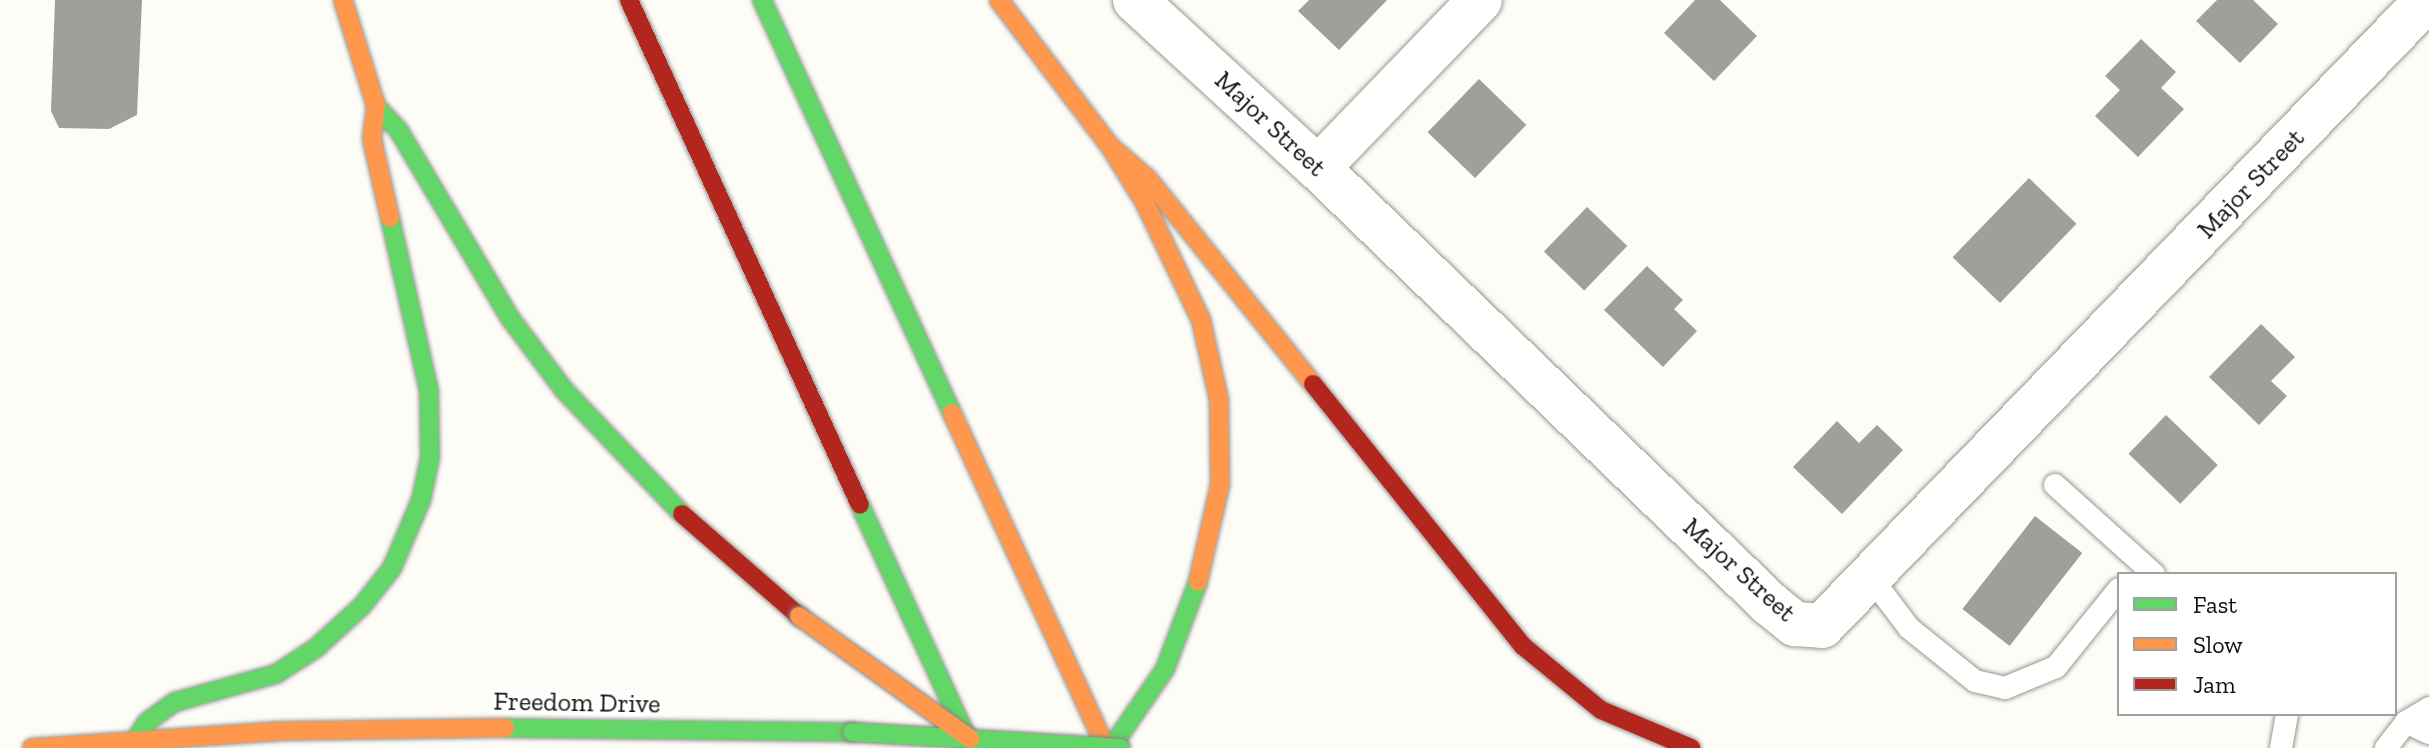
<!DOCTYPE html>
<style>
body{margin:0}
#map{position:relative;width:2429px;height:748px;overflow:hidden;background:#fdfcf7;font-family:"Zilla Slab",serif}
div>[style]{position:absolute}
.building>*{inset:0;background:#a19f9c;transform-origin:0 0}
.roads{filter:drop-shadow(0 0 2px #979795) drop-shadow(0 0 2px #979795)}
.lane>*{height:22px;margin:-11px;padding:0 11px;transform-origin:11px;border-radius:11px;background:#fffffe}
.street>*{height:44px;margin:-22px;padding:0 22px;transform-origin:22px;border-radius:22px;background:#fffffe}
.fast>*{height:18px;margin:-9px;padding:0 9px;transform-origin:9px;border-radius:9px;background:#63d668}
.slow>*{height:18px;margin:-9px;padding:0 9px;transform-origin:9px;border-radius:9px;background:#ff974d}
.jam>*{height:18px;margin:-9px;padding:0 9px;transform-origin:9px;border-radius:9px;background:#b3261e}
.bridges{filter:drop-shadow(0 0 2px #858482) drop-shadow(0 0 2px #858482)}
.fast-bridge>*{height:18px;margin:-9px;padding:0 9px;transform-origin:9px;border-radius:9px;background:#63d668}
.slow-bridge>*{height:18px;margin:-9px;padding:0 9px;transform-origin:9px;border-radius:9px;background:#ff974d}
span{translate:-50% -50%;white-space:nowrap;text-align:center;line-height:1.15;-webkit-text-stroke:8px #fff;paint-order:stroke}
.street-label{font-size:26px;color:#111}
.legend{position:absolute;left:2117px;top:572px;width:280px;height:144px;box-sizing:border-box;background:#fff;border:2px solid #a0a0a0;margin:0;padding:10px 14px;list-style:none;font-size:24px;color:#111}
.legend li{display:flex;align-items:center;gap:16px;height:40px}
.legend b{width:40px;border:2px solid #a0a0a0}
</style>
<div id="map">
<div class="building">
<i style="clip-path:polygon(55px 0,142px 0,137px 115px,109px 129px,59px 128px,51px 111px)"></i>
<i style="clip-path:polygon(1309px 0,1387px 0,1339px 50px,1298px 11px)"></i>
<i style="clip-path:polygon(1695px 0,1720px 0,1757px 36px,1714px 81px,1664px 33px)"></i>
<i style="clip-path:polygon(2217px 0,2253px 0,2278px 24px,2240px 63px,2196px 21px)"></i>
<i style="clip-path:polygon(2141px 39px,2176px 72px,2161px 88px,2184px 109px,2138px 157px,2095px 116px,2120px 90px,2105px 76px)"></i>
<i style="left:1479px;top:79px;width:66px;height:74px;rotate:44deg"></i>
<i style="left:2029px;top:178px;width:66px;height:110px;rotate:44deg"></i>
<i style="left:1587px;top:207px;width:56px;height:62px;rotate:44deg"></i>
<i style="clip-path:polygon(1647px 266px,1683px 300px,1674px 309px,1697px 331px,1663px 367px,1604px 310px)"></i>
<i style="clip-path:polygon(2261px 324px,2295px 357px,2271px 381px,2287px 396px,2259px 425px,2209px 377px)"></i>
<i style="left:2166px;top:415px;width:72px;height:54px;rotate:44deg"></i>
<i style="clip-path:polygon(1837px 421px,1859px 443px,1877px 425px,1903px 450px,1842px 514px,1793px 467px)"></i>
<i style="left:2035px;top:516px;width:60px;height:118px;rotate:38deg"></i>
</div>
<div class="roads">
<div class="lane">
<i style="left:2055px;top:485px;width:133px;rotate:42deg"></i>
<i style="left:1872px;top:579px;width:61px;rotate:52.9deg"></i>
<i style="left:1909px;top:628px;width:85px;rotate:38.8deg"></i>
<i style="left:1975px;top:681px;width:31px;rotate:13deg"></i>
<i style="left:2005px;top:688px;width:55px;rotate:-22.4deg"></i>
<i style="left:2056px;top:667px;width:100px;rotate:-51.1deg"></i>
<i style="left:2406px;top:722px;width:25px;rotate:26deg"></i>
<i style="left:2281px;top:748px;width:35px;rotate:-80deg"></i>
<i style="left:2386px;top:748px;width:33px;rotate:-52deg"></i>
<i style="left:2406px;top:722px;width:27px;rotate:-31deg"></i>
</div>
<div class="street">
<i style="left:1135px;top:0;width:248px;rotate:42.6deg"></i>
<i style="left:1318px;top:168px;width:628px;rotate:43.97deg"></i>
<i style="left:1770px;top:604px;width:32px;rotate:39deg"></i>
<i style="left:1795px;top:624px;width:27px;rotate:4deg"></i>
<i style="left:1822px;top:626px;width:871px;rotate:-45.98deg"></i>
<i style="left:1318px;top:168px;width:233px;rotate:-46deg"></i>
</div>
<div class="fast">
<i style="left:762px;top:0;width:455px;rotate:65.3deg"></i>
<i style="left:376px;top:106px;width:34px;rotate:47deg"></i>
<i style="left:399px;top:131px;width:217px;rotate:59.3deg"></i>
<i style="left:510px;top:318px;width:90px;rotate:53.1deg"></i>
<i style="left:564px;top:390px;width:171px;rotate:46.4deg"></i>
<i style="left:860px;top:505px;width:268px;rotate:65.3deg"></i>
<i style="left:505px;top:728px;width:347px;rotate:0.7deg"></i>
<i style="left:136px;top:739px;width:20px;rotate:-57deg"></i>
<i style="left:147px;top:722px;width:34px;rotate:-36deg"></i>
<i style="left:175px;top:702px;width:105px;rotate:-15.5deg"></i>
<i style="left:276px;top:674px;width:48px;rotate:-33deg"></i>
<i style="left:316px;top:648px;width:62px;rotate:-42.4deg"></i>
<i style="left:362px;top:606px;width:48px;rotate:-51.7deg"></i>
<i style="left:392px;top:568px;width:74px;rotate:-66.9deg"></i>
<i style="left:421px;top:500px;width:43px;rotate:-77.9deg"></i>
<i style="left:430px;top:458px;width:67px;rotate:-90.9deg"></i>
<i style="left:429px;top:391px;width:177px;rotate:-102.7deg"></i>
<i style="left:1111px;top:748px;width:96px;rotate:-55.6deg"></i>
<i style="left:1165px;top:669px;width:93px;rotate:-69.2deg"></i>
</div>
<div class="slow">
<i style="left:343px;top:0;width:111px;rotate:72.7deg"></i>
<i style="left:376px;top:106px;width:33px;rotate:97deg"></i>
<i style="left:372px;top:139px;width:81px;rotate:77.2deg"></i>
<i style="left:999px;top:0;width:183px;rotate:52.8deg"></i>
<i style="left:1110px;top:146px;width:67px;rotate:58.4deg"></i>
<i style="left:1145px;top:203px;width:130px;rotate:64.4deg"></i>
<i style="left:1201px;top:320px;width:82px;rotate:77.3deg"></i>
<i style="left:1219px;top:400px;width:85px;rotate:89.3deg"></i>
<i style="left:1220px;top:485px;width:99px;rotate:102.8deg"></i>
<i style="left:1110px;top:146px;width:50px;rotate:41deg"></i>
<i style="left:1148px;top:179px;width:263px;rotate:51.2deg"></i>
<i style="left:952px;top:413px;width:369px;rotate:65.3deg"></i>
<i style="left:32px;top:748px;width:250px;rotate:-3.9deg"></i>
<i style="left:281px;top:731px;width:224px;rotate:-0.8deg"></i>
</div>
<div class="jam">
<i style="left:629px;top:0;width:555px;rotate:65.42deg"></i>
<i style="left:1313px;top:384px;width:336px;rotate:51.3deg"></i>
<i style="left:1523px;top:646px;width:101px;rotate:39.4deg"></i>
<i style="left:1601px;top:710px;width:98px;rotate:22.9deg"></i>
<i style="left:682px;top:514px;width:155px;rotate:41.1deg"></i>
</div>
</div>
<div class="bridges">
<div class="fast-bridge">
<i style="left:852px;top:732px;width:269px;rotate:3.4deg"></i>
</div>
<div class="slow-bridge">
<i style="left:799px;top:616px;width:211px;rotate:35.6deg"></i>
</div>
</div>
<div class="street-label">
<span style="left:1270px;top:124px;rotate:43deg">Major Street</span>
<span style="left:2251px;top:184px;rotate:-46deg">Major Street</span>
<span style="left:1739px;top:570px;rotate:42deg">Major Street</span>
<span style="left:577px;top:703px;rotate:1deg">Freedom Drive</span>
</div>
<ul class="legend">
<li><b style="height:10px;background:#63d668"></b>Fast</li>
<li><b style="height:10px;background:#ff974d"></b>Slow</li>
<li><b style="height:10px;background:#b3261e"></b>Jam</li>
</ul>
</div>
